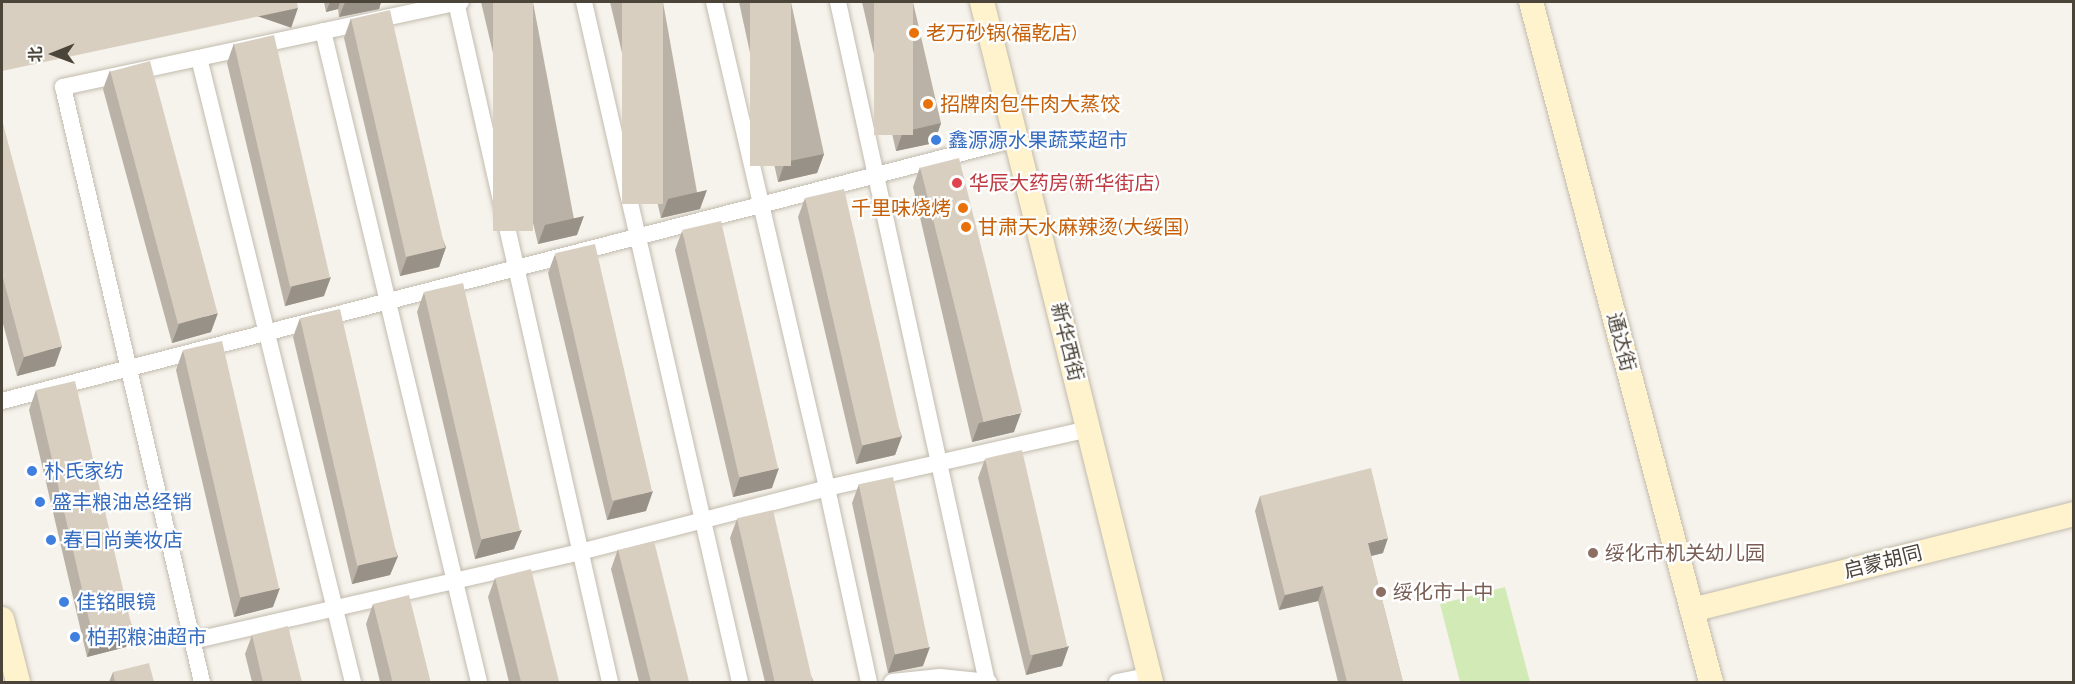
<!DOCTYPE html>
<meta charset="utf-8">
<style>
body{margin:0}
#map{position:relative;width:2075px;height:684px;overflow:hidden;background:#f6f3ec;font-family:Raleway,"Noto Sans SC",sans-serif}
div>[style]{position:absolute}
.green>*{inset:0;background:#d2eab5}
.roads{filter:drop-shadow(0 0 2px #c2bbae) drop-shadow(0 0 2px #c2bbae)}
.street>*{height:16px;margin:-8px;padding:0 8px;transform-origin:8px;border-radius:8px;background:#fff}
.secondary>*{height:24px;margin:-12px;padding:0 12px;transform-origin:12px;border-radius:12px;background:#fff3cd}
.wall>*{inset:0;background:#bab2a6}
.shaded-wall>*{inset:0;background:#979187;transform-origin:0 0}
.building>*{inset:0;background:#d8cfc1;transform-origin:0 0}
.dots>*{width:16px;height:16px;translate:-50% -50%;box-sizing:border-box;border:3px solid #fff;border-radius:50%}
span{translate:-50% -50%;white-space:nowrap;text-align:center;line-height:1.15;-webkit-text-stroke:4.5px #fff;paint-order:stroke}
.food-label{font-size:20px;color:#c56008}
.left{translate:0 -50%;text-align:left}
.right{translate:-100% -50%;text-align:right}
.shop-label{font-size:20px;color:#366cbe}
.health-label{font-size:20px;color:#be3a42}
.street-label{font-size:20px;color:#4b4439}
.education-label{font-size:20px;color:#785e54}
.frame{position:absolute;inset:0;border:3px solid #4b4439;pointer-events:none}
.north{position:absolute;left:24px;top:24px;width:60px;height:60px;-webkit-text-stroke:4px #fff;paint-order:stroke;rotate:269deg;font-size:16px;font-weight:700;line-height:24px;text-align:center;color:#4b4439}
.north::after{content:'';display:block;margin:auto;width:21px;height:27px;background:#4b4439;clip-path:polygon(50% 0,100% 100%,50% 72%,0 100%)}
</style>
<div id="map">
<div class="green">
<i style="clip-path:polygon(1505px 587px,1530px 682px,1460px 682px,1440px 604px)"></i>
</div>
<div class="roads">
<div class="street">
<i style="left:456px;top:2px;width:697px;rotate:77.24deg"></i>
<i style="left:584px;top:2px;width:698px;rotate:77.08deg"></i>
<i style="left:714px;top:2px;width:499px;rotate:76.9deg"></i>
<i style="left:827px;top:488px;width:198px;rotate:77.8deg"></i>
<i style="left:838px;top:2px;width:696px;rotate:77.64deg"></i>
<i style="left:323px;top:31px;width:669px;rotate:76.52deg"></i>
<i style="left:199px;top:58px;width:643px;rotate:76.14deg"></i>
<i style="left:2px;top:401px;width:1047px;rotate:-14.49deg"></i>
<i style="left:192px;top:641px;width:398px;rotate:-12.9deg"></i>
<i style="left:580px;top:552px;width:255px;rotate:-14.5deg"></i>
<i style="left:827px;top:488px;width:269px;rotate:-12.7deg"></i>
<i style="left:202px;top:682px;width:611px;rotate:-103.15deg"></i>
<i style="left:63px;top:87px;width:407px;rotate:-12.1deg"></i>
<i style="left:892px;top:682px;width:48px;rotate:-5.9deg"></i>
<i style="left:940px;top:677px;width:49px;rotate:5.8deg"></i>
<i style="left:1117px;top:682px;width:33px;rotate:-11deg"></i>
</div>
<div class="secondary">
<i style="left:982px;top:2px;width:701px;rotate:76.04deg"></i>
<i style="left:1531px;top:2px;width:703px;rotate:75.17deg"></i>
<i style="left:1692px;top:610px;width:394px;rotate:-14.1deg"></i>
<i style="left:2px;top:619px;width:65px;rotate:75.7deg"></i>
</div>
</div>
<div class="wall">
<i style="clip-path:polygon(324px 2px,381px 2px,379px 9px,339px 17px,338px 9px,326px 12px)"></i>
<i style="clip-path:polygon(481px 2px,533px 2px,577px 235px,538px 244px)"></i>
<i style="clip-path:polygon(610px 2px,663px 2px,700px 209px,661px 218px)"></i>
<i style="clip-path:polygon(739px 2px,791px 2px,824px 154px,817px 173px,778px 182px)"></i>
<i style="clip-path:polygon(862px 2px,913px 2px,941px 123px,934px 143px,896px 151px)"></i>
<i style="clip-path:polygon(351px 18px,446px 247px,439px 267px,400px 276px,344px 38px)"></i>
<i style="clip-path:polygon(234px 43px,324px 296px,285px 306px,227px 63px)"></i>
<i style="clip-path:polygon(110px 70px,211px 332px,172px 343px,103px 89px)"></i>
<i style="clip-path:polygon(2px 120px,55px 366px,17px 376px,2px 320px)"></i>
<i style="clip-path:polygon(920px 167px,1014px 432px,972px 442px,913px 187px)"></i>
<i style="clip-path:polygon(805px 198px,902px 436px,895px 455px,856px 464px,798px 217px)"></i>
<i style="clip-path:polygon(682px 231px,772px 488px,733px 497px,675px 250px)"></i>
<i style="clip-path:polygon(555px 254px,646px 511px,607px 520px,548px 273px)"></i>
<i style="clip-path:polygon(424px 292px,514px 549px,475px 559px,417px 312px)"></i>
<i style="clip-path:polygon(300px 318px,398px 556px,390px 575px,352px 584px,293px 337px)"></i>
<i style="clip-path:polygon(183px 350px,273px 607px,234px 617px,176px 370px)"></i>
<i style="clip-path:polygon(36px 390px,133px 628px,126px 647px,87px 657px,29px 410px)"></i>
<i style="clip-path:polygon(985px 459px,1062px 666px,1026px 675px,978px 478px)"></i>
<i style="clip-path:polygon(859px 484px,923px 666px,888px 673px,852px 503px)"></i>
<i style="clip-path:polygon(1260px 496px,1383px 553px,1371px 556px,1403px 682px,1338px 682px,1318px 601px,1279px 610px,1255px 511px)"></i>
<i style="clip-path:polygon(737px 519px,814px 682px,765px 682px,730px 538px)"></i>
<i style="clip-path:polygon(618px 549px,689px 682px,639px 682px,611px 569px)"></i>
<i style="clip-path:polygon(495px 578px,559px 682px,509px 682px,488px 597px)"></i>
<i style="clip-path:polygon(373px 604px,430px 682px,380px 682px,366px 624px)"></i>
<i style="clip-path:polygon(252px 635px,302px 682px,252px 682px,245px 654px)"></i>
<i style="clip-path:polygon(113px 672px,154px 682px,109px 682px)"></i>
</div>
<div class="shaded-wall">
<i style="clip-path:polygon(330px 2px,340px 2px,338px 9px,326px 12px)"></i>
<i style="clip-path:polygon(345px 2px,381px 2px,379px 9px,339px 17px)"></i>
<i style="left:298px;top:8px;width:21px;height:303px;rotate:109deg"></i>
<i style="clip-path:polygon(941px 123px,934px 143px,896px 151px,903px 132px)"></i>
<i style="clip-path:polygon(824px 154px,817px 173px,778px 182px,785px 162px)"></i>
<i style="clip-path:polygon(707px 190px,700px 209px,661px 218px,668px 199px)"></i>
<i style="clip-path:polygon(584px 216px,577px 235px,538px 244px,545px 225px)"></i>
<i style="clip-path:polygon(446px 247px,439px 267px,400px 276px,407px 257px)"></i>
<i style="clip-path:polygon(331px 277px,324px 296px,285px 306px,292px 286px)"></i>
<i style="clip-path:polygon(218px 313px,211px 332px,172px 343px,179px 324px)"></i>
<i style="clip-path:polygon(62px 346px,55px 366px,17px 376px,24px 357px)"></i>
<i style="clip-path:polygon(1021px 413px,1014px 432px,972px 442px,979px 423px)"></i>
<i style="clip-path:polygon(902px 436px,895px 455px,856px 464px,863px 445px)"></i>
<i style="clip-path:polygon(779px 468px,772px 488px,733px 497px,740px 477px)"></i>
<i style="clip-path:polygon(653px 491px,646px 511px,607px 520px,614px 501px)"></i>
<i style="clip-path:polygon(522px 530px,514px 549px,475px 559px,482px 539px)"></i>
<i style="clip-path:polygon(1388px 538px,1383px 553px,1363px 558px,1368px 543px)"></i>
<i style="clip-path:polygon(398px 556px,390px 575px,352px 584px,359px 565px)"></i>
<i style="clip-path:polygon(1323px 586px,1318px 601px,1279px 610px,1285px 595px)"></i>
<i style="clip-path:polygon(280px 588px,273px 607px,234px 617px,241px 597px)"></i>
<i style="clip-path:polygon(133px 628px,126px 647px,87px 657px,94px 637px)"></i>
<i style="clip-path:polygon(1069px 646px,1062px 666px,1026px 675px,1033px 655px)"></i>
<i style="clip-path:polygon(930px 647px,923px 666px,888px 673px,895px 653px)"></i>
</div>
<div class="building">
<i style="clip-path:polygon(2px 2px,297px 2px,298px 8px,2px 71px)"></i>
<i style="left:493px;top:2px;width:40px;height:229px"></i>
<i style="left:622px;top:2px;width:41px;height:202px"></i>
<i style="left:750px;top:2px;width:41px;height:164px"></i>
<i style="left:874px;top:2px;width:39px;height:133px"></i>
<i style="left:390px;top:10px;width:244px;height:40px;rotate:77deg"></i>
<i style="left:274px;top:35px;width:249px;height:41px;rotate:77deg"></i>
<i style="left:150px;top:61px;width:261px;height:41px;rotate:75deg"></i>
<i style="clip-path:polygon(2px 120px,62px 346px,24px 357px,2px 274px)"></i>
<i style="left:959px;top:158px;width:262px;height:40px;rotate:76deg"></i>
<i style="left:844px;top:189px;width:254px;height:40px;rotate:77deg"></i>
<i style="left:721px;top:221px;width:254px;height:40px;rotate:77deg"></i>
<i style="left:595px;top:244px;width:254px;height:41px;rotate:77deg"></i>
<i style="left:463px;top:283px;width:254px;height:40px;rotate:77deg"></i>
<i style="left:340px;top:309px;width:254px;height:41px;rotate:77deg"></i>
<i style="left:222px;top:341px;width:254px;height:40px;rotate:77deg"></i>
<i style="left:75px;top:381px;width:254px;height:40px;rotate:77deg"></i>
<i style="left:1022px;top:450px;width:202px;height:38px;rotate:77deg"></i>
<i style="clip-path:polygon(1371px 468px,1388px 538px,1368px 543px,1403px 682px,1347px 682px,1323px 586px,1285px 595px,1260px 496px)"></i>
<i style="left:893px;top:477px;width:174px;height:35px;rotate:78deg"></i>
<i style="left:773px;top:510px;width:177px;height:37px;rotate:77deg"></i>
<i style="left:654px;top:541px;width:145px;height:37px;rotate:76deg"></i>
<i style="left:531px;top:569px;width:116px;height:37px;rotate:76deg"></i>
<i style="left:409px;top:595px;width:89px;height:37px;rotate:76deg"></i>
<i style="clip-path:polygon(288px 626px,302px 682px,263px 682px,252px 635px)"></i>
<i style="clip-path:polygon(149px 663px,154px 682px,115px 682px,113px 672px)"></i>
</div>
<div class="dots">
<i style="left:914px;top:33px;background:#e8710a"></i>
<i style="left:928px;top:104px;background:#e8710a"></i>
<i style="left:936px;top:140px;background:#3f7fe0"></i>
<i style="left:957px;top:183px;background:#e0444e"></i>
<i style="left:963px;top:208px;background:#e8710a"></i>
<i style="left:966px;top:227px;background:#e8710a"></i>
<i style="left:32px;top:471px;background:#3f7fe0"></i>
<i style="left:40px;top:502px;background:#3f7fe0"></i>
<i style="left:51px;top:540px;background:#3f7fe0"></i>
<i style="left:1593px;top:553px;background:#8d6e63"></i>
<i style="left:1381px;top:592px;background:#8d6e63"></i>
<i style="left:64px;top:602px;background:#3f7fe0"></i>
<i style="left:75px;top:637px;background:#3f7fe0"></i>
</div>
<div class="food-label">
<span class="left" style="left:926px;top:33px">老万砂锅(福乾店)</span>
<span class="left" style="left:940px;top:104px">招牌肉包牛肉大蒸饺</span>
<span class="right" style="left:951px;top:208px">千里味烧烤</span>
<span class="left" style="left:978px;top:227px">甘肃天水麻辣烫(大绥国)</span>
</div>
<div class="shop-label">
<span class="left" style="left:948px;top:140px">鑫源源水果蔬菜超市</span>
<span class="left" style="left:44px;top:471px">朴氏家纺</span>
<span class="left" style="left:52px;top:502px">盛丰粮油总经销</span>
<span class="left" style="left:63px;top:540px">春日尚美妆店</span>
<span class="left" style="left:76px;top:602px">佳铭眼镜</span>
<span class="left" style="left:87px;top:637px">柏邦粮油超市</span>
</div>
<div class="health-label">
<span class="left" style="left:969px;top:183px">华辰大药房(新华街店)</span>
</div>
<div class="street-label">
<span style="left:1067px;top:342px;rotate:76deg">新华西街</span>
<span style="left:1621px;top:342px;rotate:75deg">通达街</span>
<span style="left:1883px;top:562px;rotate:-14deg">启蒙胡同</span>
</div>
<div class="education-label">
<span class="left" style="left:1605px;top:553px">绥化市机关幼儿园</span>
<span class="left" style="left:1393px;top:592px">绥化市十中</span>
</div>
<div class="frame"></div>
<div class="north">北</div>
</div>
